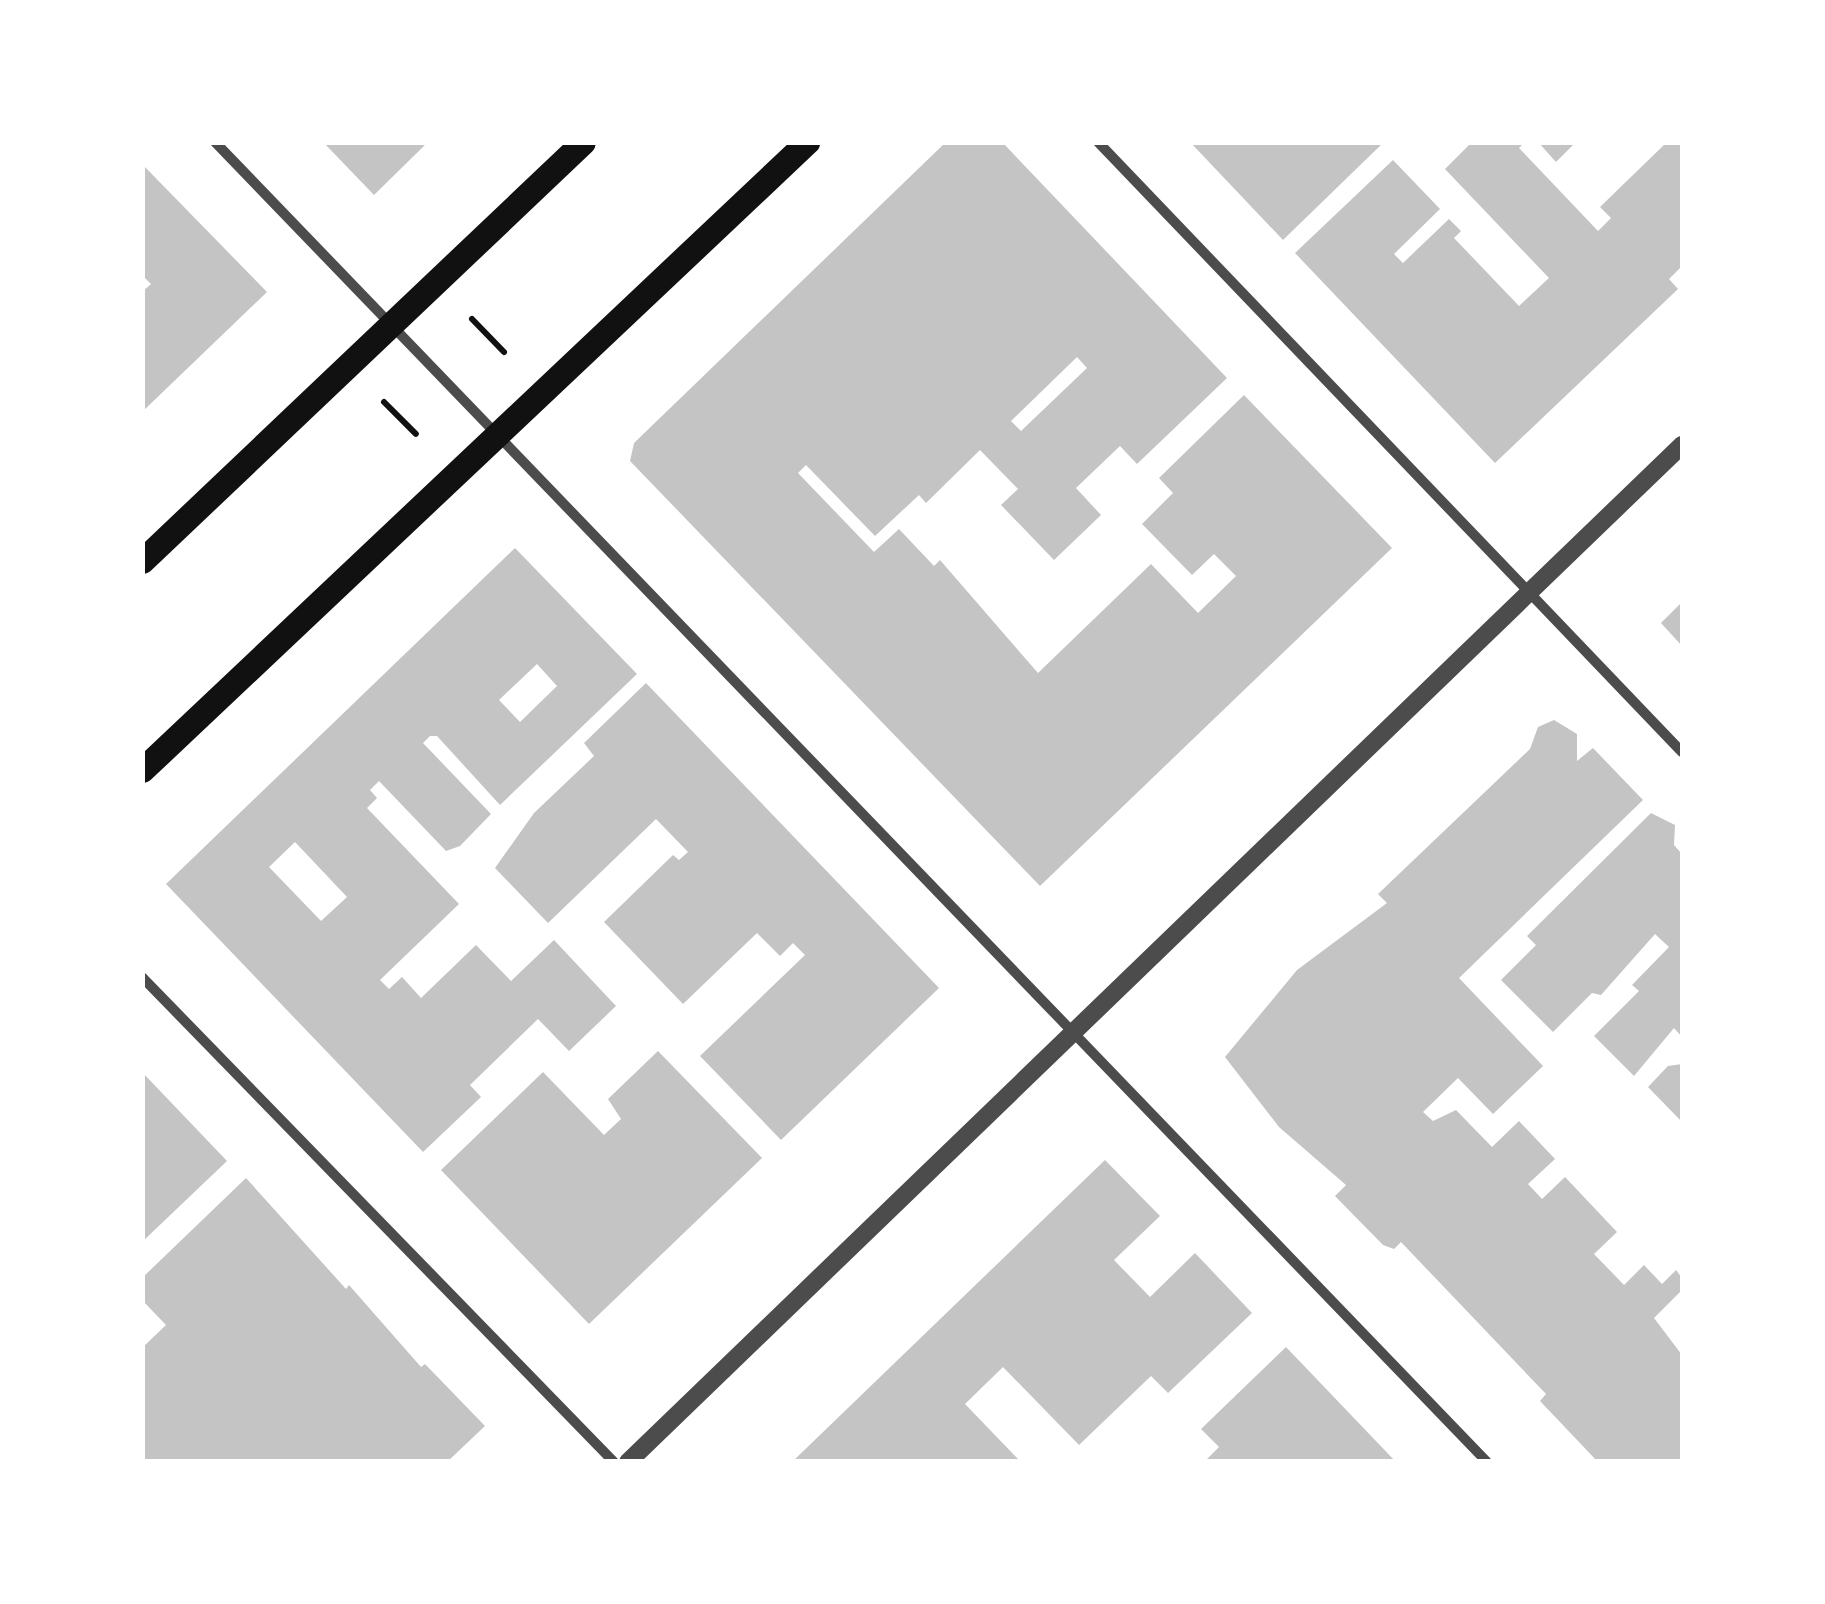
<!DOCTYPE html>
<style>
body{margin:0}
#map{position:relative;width:1825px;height:1604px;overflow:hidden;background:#fff;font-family:"Roboto Serif",serif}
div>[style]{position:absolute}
.building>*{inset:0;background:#c4c4c4}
.path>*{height:6px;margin:-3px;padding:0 3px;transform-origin:3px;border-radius:3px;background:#111}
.minor>*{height:10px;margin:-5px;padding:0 5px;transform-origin:5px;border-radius:5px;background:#4c4c4c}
.tertiary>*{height:18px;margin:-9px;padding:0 9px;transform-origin:9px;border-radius:9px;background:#4c4c4c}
.primary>*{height:25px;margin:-12.5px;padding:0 12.5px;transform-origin:12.5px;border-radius:12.5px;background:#111}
span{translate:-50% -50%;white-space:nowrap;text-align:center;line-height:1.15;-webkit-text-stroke:9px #fff;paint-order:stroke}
.frame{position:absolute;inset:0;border:145px solid #fff;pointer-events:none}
</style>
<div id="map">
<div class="building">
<i style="clip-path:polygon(323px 142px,428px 142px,374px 195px)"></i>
<i style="clip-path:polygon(evenodd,946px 142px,1002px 142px,1227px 378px,1137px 464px,1120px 446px,1076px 488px,1101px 515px,1054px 560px,1001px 505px,1018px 489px,980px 450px,926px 503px,919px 495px,875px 536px,806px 465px,798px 473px,874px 552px,899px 529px,934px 566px,940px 560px,1038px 673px,1151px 564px,1198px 613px,1236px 576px,1214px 554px,1192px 575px,1142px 524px,1173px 493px,1159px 478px,1244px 395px,1392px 548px,1040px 886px,630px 461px,634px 443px,946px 142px,1077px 357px,1087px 368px,1021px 431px,1011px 421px,1077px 357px)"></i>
<i style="clip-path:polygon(1190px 142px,1384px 142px,1283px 240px)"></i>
<i style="clip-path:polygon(1472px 142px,1525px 142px,1519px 148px,1598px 231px,1611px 218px,1600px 207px,1667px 142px,1682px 142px,1682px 266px,1669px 279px,1678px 289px,1495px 463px,1295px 253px,1393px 160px,1440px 209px,1394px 254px,1403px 263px,1449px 219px,1461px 231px,1454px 238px,1519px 306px,1549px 278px,1445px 169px)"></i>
<i style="clip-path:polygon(1538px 142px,1576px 142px,1556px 162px)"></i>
<i style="clip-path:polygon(142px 164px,267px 292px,142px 412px,142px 292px,151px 284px,142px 275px)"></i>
<i style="clip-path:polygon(evenodd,515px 548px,637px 674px,500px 805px,437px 736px,430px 736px,423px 743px,491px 814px,460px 846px,446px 851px,379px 781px,370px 790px,377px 798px,367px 808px,459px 904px,380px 980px,389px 989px,402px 977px,421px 998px,476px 945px,511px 981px,554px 940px,616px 1006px,569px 1051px,538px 1019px,470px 1085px,481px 1097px,423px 1152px,166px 884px,515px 548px,537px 664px,557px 686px,520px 722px,499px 700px,537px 664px,515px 548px,295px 842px,347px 897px,321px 921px,269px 867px,295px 842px)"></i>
<i style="clip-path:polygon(1682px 602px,1682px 646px,1661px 623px)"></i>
<i style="clip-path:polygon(646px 683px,939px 988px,781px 1140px,700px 1056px,805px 955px,793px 943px,780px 956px,757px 933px,683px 1004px,604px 922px,673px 855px,679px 860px,688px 852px,656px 819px,548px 923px,495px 868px,534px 813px,594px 756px,584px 743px)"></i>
<i style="clip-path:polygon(1554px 720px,1577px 734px,1577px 761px,1593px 748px,1643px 800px,1459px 978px,1543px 1066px,1493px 1114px,1458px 1078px,1423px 1112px,1433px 1121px,1456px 1110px,1492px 1147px,1519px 1121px,1555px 1159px,1528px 1184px,1542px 1199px,1565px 1177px,1617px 1232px,1594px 1254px,1624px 1285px,1644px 1265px,1662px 1284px,1676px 1270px,1682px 1278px,1682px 1290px,1654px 1318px,1682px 1355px,1682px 1462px,1598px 1462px,1540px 1401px,1546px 1394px,1401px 1242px,1394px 1249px,1383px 1245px,1335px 1196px,1346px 1185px,1279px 1127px,1225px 1057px,1297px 970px,1387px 903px,1378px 894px,1530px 749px,1538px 727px)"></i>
<i style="clip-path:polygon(1651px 813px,1675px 825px,1674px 845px,1682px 854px,1682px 1037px,1674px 1028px,1634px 1076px,1594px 1036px,1639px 991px,1632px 985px,1669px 947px,1655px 934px,1601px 995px,1592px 993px,1553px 1032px,1501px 980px,1536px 945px,1527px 936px)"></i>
<i style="clip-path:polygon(658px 1051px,762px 1158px,589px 1324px,441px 1170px,543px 1072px,604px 1135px,621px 1119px,608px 1099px)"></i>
<i style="clip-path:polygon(1682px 1064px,1682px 1122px,1648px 1087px,1668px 1066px)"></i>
<i style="clip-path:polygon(142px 1072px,227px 1161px,142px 1242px)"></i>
<i style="clip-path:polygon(1105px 1160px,1160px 1216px,1114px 1260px,1150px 1297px,1195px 1253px,1252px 1313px,1168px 1393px,1151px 1376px,1079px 1445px,1003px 1367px,965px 1404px,1021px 1462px,792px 1462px)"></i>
<i style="clip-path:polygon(246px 1178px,346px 1289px,349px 1285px,421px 1367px,425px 1364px,485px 1426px,447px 1462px,142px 1462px,142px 1348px,166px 1325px,142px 1300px,142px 1278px)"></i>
<i style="clip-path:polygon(1286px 1347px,1396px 1462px,1204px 1462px,1219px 1447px,1201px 1429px)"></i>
</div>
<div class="path">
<i style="left:472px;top:319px;width:46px;rotate:45.9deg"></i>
<i style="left:384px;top:402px;width:45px;rotate:45deg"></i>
</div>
<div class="minor">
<i style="left:215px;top:142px;width:1833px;rotate:46.06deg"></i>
<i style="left:1098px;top:142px;width:844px;rotate:46.25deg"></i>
<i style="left:142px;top:977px;width:677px;rotate:45.78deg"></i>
</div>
<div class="tertiary">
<i style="left:628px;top:1462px;width:1465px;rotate:-43.98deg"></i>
</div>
<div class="primary">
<i style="left:142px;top:561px;width:608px;rotate:-43.53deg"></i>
<i style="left:142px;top:770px;width:915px;rotate:-43.36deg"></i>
</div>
<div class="frame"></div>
</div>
